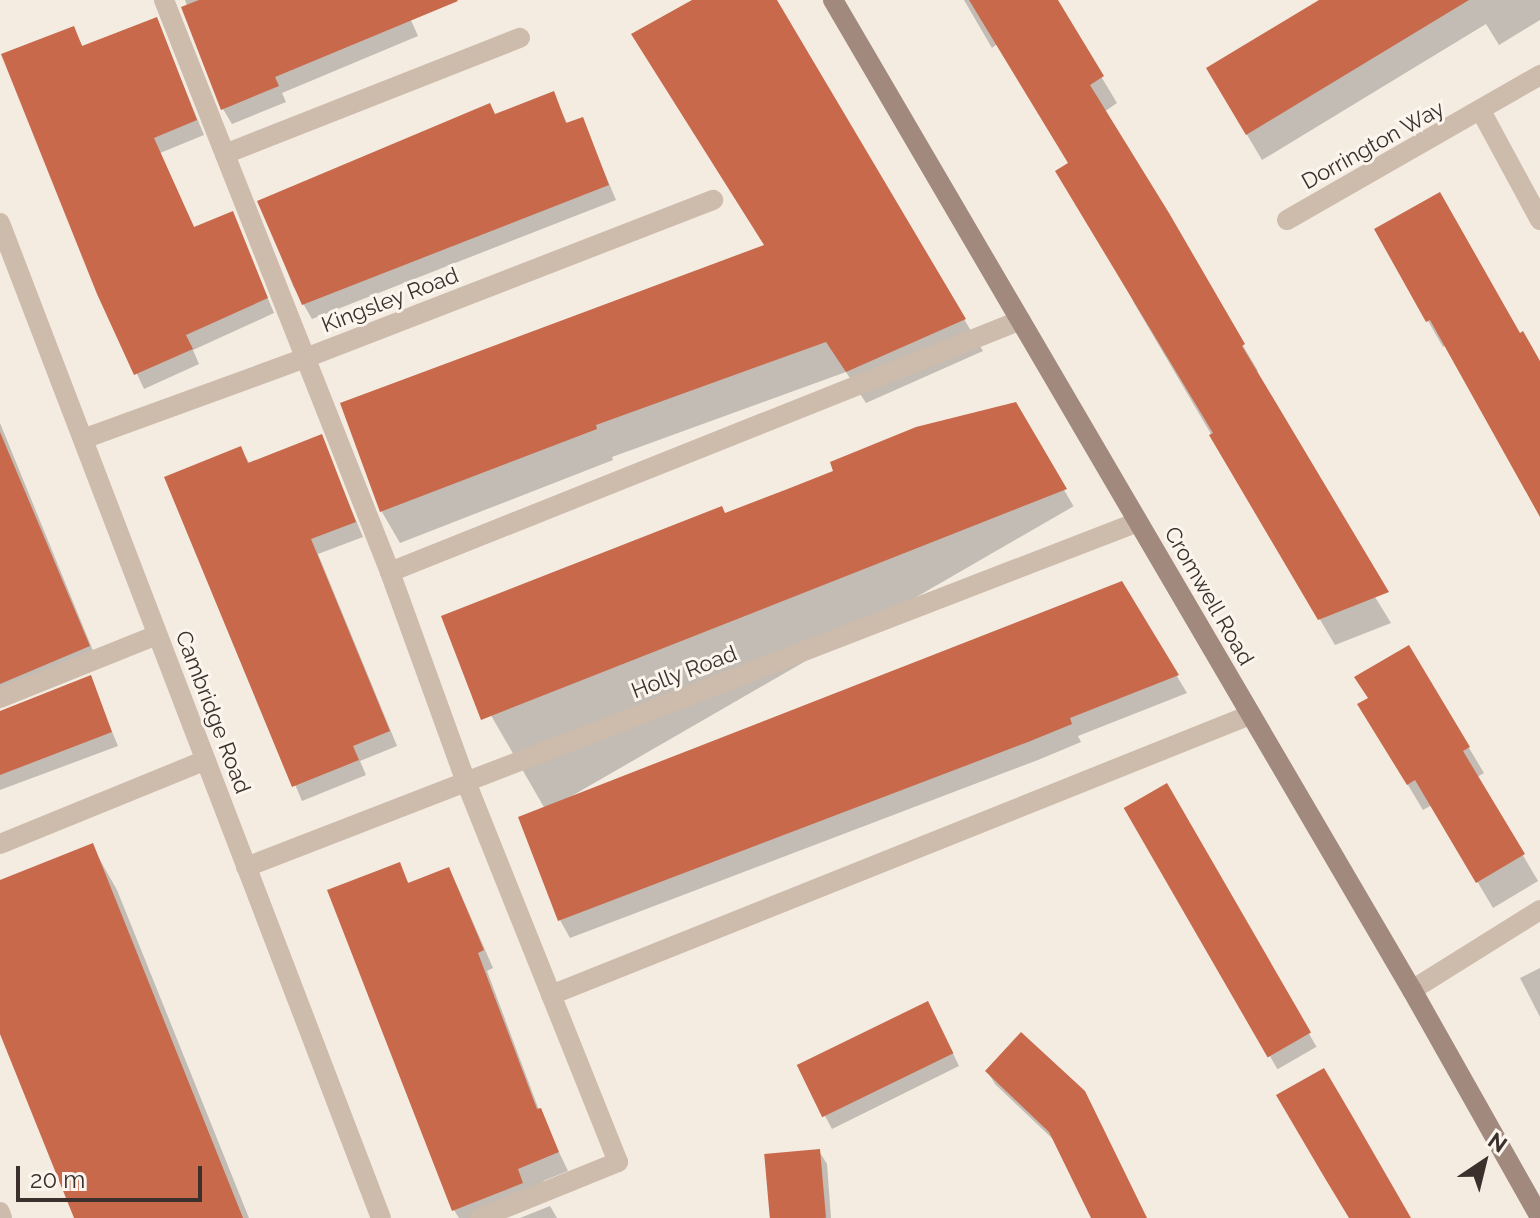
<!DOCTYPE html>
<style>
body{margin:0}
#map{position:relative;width:1540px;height:1218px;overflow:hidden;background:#f4ebe1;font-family:Raleway,sans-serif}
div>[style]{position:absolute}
.shadow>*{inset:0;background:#0003;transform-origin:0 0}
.building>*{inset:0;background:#c8694b;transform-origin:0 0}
.lane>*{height:20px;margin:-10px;padding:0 10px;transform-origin:10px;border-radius:10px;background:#cdbbac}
.street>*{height:20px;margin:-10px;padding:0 10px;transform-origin:10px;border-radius:10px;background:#cdbbac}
.secondary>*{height:20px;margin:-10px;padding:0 10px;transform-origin:10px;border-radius:10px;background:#a18a7d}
span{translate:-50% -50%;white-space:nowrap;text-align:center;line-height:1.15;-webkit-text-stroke:6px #fbf5ee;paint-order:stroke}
.street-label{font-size:22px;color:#3b302b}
.north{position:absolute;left:1444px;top:1122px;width:80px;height:80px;-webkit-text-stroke:6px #fbf5ee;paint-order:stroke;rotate:35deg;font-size:22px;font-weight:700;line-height:32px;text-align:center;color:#3b302b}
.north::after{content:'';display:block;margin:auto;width:28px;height:36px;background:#3b302b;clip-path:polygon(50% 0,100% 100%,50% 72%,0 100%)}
.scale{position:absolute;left:16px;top:1166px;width:186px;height:36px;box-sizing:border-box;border:4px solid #3b302b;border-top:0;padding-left:10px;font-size:24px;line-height:28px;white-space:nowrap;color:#3b302b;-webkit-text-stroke:6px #fbf5ee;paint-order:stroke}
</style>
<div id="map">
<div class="shadow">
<i style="clip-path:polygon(185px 0,402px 0,418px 36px,282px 93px,286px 102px,232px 124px,223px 109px)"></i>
<i style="clip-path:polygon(696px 0,774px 0,983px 351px,866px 403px,846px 372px,612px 457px,613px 460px,400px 543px,382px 512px,343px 404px,766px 246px)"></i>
<i style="clip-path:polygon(964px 0,1055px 0,1117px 103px,1104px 112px,1258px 371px,1256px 372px,1329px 522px,1391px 623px,1335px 645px,1134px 303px,1070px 164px,997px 44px,992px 48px)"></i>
<i style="clip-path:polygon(1322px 0,1540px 0,1540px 20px,1499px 45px,1486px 24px,1262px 160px,1208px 69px)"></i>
<i style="clip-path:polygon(156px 19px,204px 135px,160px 153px,195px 229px,232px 213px,274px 313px,193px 350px,199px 364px,144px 389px,99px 293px,73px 28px,83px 47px)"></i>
<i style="clip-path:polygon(553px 94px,568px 125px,582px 119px,616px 200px,312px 319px,293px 286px,260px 202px)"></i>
<i style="clip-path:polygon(1376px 230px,1519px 336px,1540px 363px,1540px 516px,1446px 345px,1443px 347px)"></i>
<i style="left:1015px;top:405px;width:117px;height:609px;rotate:60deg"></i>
<i style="clip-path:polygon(0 423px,98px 663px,5px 703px,0 709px)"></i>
<i style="clip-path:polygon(321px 437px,363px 537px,318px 554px,397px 746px,360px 761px,366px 775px,302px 801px,166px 478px,240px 448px,250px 464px)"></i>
<i style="clip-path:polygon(1121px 583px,1187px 693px,1078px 736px,1081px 742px,1038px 760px,570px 938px,560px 920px)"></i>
<i style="clip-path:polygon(90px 678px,118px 746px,0 790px,0 712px)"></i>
<i style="clip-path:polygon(1375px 730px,1469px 748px,1484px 773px,1477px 777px,1538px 881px,1493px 908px,1432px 805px,1423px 810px)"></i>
<i style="left:1166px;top:786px;width:301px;height:45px;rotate:60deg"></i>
<i style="clip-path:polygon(92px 846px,117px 890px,249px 1218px,76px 1218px,0 1029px,0 882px)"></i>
<i style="clip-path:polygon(399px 864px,409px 884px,448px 870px,458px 888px,493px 968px,487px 971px,539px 1110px,568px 1171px,543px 1181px,550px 1197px,493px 1218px,459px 1218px,454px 1210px,330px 891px)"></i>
<i style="clip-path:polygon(1540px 968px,1540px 1017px,1520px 978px)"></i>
<i style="clip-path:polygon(935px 1016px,959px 1066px,832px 1129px,825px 1116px)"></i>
<i style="clip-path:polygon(987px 1071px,1146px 1218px,1093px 1218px,1057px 1143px,995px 1084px)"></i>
<i style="clip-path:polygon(819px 1151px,827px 1164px,831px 1218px,771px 1218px)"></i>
<i style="clip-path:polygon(550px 1206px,557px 1218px,520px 1218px)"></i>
</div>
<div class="building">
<i style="clip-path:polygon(199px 0,457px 0,458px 1px,275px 77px,279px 86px,221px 110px,181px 7px)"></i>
<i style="clip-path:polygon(692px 0,777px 0,966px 319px,846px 372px,826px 342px,596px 425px,597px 429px,380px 512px,340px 403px,764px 245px,631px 34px)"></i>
<i style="clip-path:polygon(969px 0,1058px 0,1104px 76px,1090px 85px,1169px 213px,1245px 344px,1242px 346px,1389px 592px,1318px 620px,1209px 435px,1213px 433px,1055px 171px,1068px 163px)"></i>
<i style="clip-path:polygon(1319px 0,1469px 0,1246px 135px,1206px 68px)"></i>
<i style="clip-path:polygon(157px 17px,197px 120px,154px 138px,194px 227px,233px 211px,268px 298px,186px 335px,193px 349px,134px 375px,97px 294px,1px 54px,74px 26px,82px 46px)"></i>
<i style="clip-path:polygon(554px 91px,566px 123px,583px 117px,609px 185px,302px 305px,257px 201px,490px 103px,495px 114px)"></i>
<i style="clip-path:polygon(1440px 192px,1520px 333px,1523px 331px,1540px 361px,1540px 517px,1430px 320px,1426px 322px,1374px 229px)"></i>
<i style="clip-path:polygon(1016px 402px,1067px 489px,481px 720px,441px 616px,722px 506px,725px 513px,785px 490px,833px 471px,830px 462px,916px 427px)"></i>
<i style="clip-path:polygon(0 432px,90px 646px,0 684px)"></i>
<i style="clip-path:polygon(322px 434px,356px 522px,311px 539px,390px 731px,353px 746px,359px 760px,292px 787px,164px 477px,241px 446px,248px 463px)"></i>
<i style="clip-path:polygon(1122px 581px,1179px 675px,1070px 718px,1072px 724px,1028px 742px,558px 921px,518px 817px)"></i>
<i style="clip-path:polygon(1409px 645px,1470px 747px,1463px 751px,1525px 854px,1476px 883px,1415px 780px,1407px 785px,1357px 704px,1368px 698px,1354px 677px)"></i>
<i style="clip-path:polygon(91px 675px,112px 732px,0 775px,0 711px)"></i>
<i style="left:1167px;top:783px;width:288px;height:50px;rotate:60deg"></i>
<i style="clip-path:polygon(93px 843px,243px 1218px,74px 1218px,0 1034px,0 880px)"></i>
<i style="clip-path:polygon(400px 862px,408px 883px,449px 867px,484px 950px,478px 953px,537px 1109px,541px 1108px,559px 1152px,518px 1169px,523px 1183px,452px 1211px,327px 890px)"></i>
<i style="left:928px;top:1001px;width:58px;height:146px;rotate:64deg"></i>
<i style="clip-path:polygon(1021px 1032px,1085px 1091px,1147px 1218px,1091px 1218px,1049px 1132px,985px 1071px)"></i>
<i style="clip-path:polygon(1324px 1068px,1354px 1119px,1411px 1218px,1349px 1218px,1323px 1175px,1276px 1095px)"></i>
<i style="left:820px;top:1149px;width:69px;height:56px;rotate:85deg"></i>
</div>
<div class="lane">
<i style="left:164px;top:0;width:615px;rotate:68.44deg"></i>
<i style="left:225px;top:154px;width:317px;rotate:-21.5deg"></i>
<i style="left:0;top:698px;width:169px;rotate:-21.9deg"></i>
<i style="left:551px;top:995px;width:753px;rotate:-21.83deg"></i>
<i style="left:480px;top:1218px;width:149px;rotate:-22.1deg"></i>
<i style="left:618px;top:1162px;width:409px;rotate:-111.8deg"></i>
<i style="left:466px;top:782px;width:223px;rotate:-109.9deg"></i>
<i style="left:390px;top:572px;width:679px;rotate:-21.77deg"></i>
</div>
<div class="street">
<i style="left:1481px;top:111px;width:124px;rotate:61.6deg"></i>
<i style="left:1287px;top:220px;width:292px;rotate:-29.8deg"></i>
<i style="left:0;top:223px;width:1065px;rotate:69.05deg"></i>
<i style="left:83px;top:439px;width:234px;rotate:-20deg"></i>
<i style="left:303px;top:359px;width:440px;rotate:-21.2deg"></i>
<i style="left:0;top:844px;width:222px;rotate:-22.2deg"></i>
<i style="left:246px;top:867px;width:956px;rotate:-21.15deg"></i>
<i style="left:1412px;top:990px;width:151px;rotate:-32deg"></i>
<i style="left:0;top:1212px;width:6px;rotate:72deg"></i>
</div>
<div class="secondary">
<i style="left:833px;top:0;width:1147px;rotate:59.68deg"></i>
<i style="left:1412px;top:990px;width:261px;rotate:60.6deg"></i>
</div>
<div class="street-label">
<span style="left:1373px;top:145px;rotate:-29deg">Dorrington Way</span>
<span style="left:390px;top:300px;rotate:-21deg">Kingsley Road</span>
<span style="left:1209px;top:596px;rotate:60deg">Cromwell Road</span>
<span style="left:684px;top:672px;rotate:-21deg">Holly Road</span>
<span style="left:213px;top:712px;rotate:69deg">Cambridge Road</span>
</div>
<div class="north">N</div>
<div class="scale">20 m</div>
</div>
